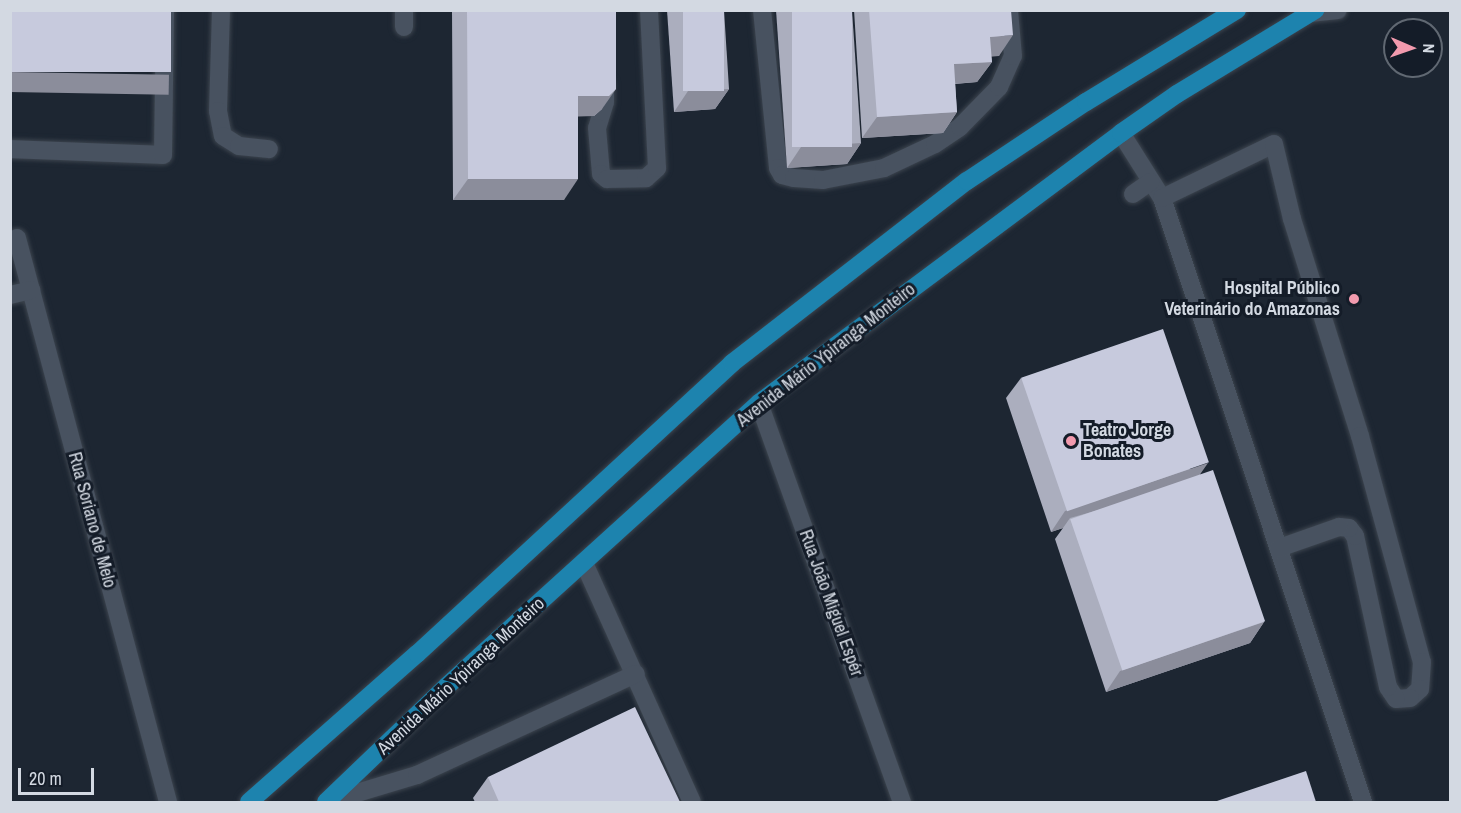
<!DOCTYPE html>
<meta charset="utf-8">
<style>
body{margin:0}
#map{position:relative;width:1461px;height:813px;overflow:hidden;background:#1d2632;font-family:"Archivo Narrow",sans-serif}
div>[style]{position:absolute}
.roads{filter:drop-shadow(0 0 2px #3c444e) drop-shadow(0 0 2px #3c444e)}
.minor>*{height:18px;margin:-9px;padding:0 9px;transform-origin:9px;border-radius:9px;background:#485260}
.major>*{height:18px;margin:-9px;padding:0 9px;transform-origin:9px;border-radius:9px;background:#1d83ae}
.wall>*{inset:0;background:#abaebe}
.shaded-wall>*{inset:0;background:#8b8d9b;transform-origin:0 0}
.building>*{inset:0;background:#c7cadd;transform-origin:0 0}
.dots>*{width:16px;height:16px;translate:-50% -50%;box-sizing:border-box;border:3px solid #141c28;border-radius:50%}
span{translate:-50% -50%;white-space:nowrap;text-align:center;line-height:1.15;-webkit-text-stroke:6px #141c28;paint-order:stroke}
.poi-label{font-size:18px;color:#d3d9e2;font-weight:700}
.right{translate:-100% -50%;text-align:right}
.left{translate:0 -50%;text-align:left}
.street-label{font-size:18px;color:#d3d9e2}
.frame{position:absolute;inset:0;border:12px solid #d3d9e2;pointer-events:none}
.north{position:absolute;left:1383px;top:18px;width:60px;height:60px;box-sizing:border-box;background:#141c28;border:2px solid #606872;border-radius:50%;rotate:92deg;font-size:16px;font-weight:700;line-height:24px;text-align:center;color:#d3d9e2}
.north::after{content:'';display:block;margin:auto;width:21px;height:27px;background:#f29aae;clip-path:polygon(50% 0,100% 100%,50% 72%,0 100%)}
.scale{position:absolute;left:18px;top:768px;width:76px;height:27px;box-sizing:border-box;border:3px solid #d3d9e2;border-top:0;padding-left:8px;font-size:18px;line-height:21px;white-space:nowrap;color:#d3d9e2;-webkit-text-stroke:4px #141c28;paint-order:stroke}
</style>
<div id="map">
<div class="roads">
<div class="minor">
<i style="left:221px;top:10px;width:101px;rotate:91.7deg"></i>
<i style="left:218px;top:111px;width:25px;rotate:79deg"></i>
<i style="left:223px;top:136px;width:19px;rotate:32deg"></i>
<i style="left:239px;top:146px;width:30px;rotate:6deg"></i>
<i style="left:762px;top:10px;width:159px;rotate:84.2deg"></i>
<i style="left:778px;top:168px;width:8px;rotate:60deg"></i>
<i style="left:782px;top:175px;width:12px;rotate:14deg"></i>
<i style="left:794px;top:178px;width:29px;rotate:4deg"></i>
<i style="left:823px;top:180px;width:62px;rotate:-11.1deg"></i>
<i style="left:884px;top:168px;width:56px;rotate:-25.2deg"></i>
<i style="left:935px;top:144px;width:30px;rotate:-34deg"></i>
<i style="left:960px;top:127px;width:56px;rotate:-45.7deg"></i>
<i style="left:999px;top:87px;width:34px;rotate:-66deg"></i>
<i style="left:1013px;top:56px;width:46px;rotate:-95deg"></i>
<i style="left:1310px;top:13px;width:28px;rotate:-6deg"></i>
<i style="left:404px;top:27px;width:17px;rotate:-90deg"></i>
<i style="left:605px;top:84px;width:18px;rotate:90deg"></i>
<i style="left:605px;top:102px;width:27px;rotate:107deg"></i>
<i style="left:597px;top:128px;width:46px;rotate:85deg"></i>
<i style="left:601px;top:174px;width:8px;rotate:40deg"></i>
<i style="left:607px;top:179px;width:39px;rotate:-1deg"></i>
<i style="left:646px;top:178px;width:15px;rotate:-42deg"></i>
<i style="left:657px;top:168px;width:158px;rotate:-92.9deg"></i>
<i style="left:1121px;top:133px;width:77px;rotate:57.8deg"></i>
<i style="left:1162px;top:198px;width:637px;rotate:71.59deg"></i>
<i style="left:10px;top:149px;width:153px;rotate:2.2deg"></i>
<i style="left:163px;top:155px;width:145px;rotate:-89.2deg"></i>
<i style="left:1133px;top:194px;width:21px;rotate:-35deg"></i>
<i style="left:1162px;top:198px;width:124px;rotate:-25.7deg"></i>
<i style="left:1274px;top:144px;width:77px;rotate:76.5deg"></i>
<i style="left:1292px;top:219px;width:227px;rotate:72.6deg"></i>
<i style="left:1360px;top:436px;width:234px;rotate:74.7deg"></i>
<i style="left:1422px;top:662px;width:27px;rotate:94deg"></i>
<i style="left:1420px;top:689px;width:13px;rotate:138deg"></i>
<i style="left:1410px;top:698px;width:14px;rotate:176deg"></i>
<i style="left:1396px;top:699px;width:14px;rotate:-124deg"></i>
<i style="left:1388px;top:687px;width:155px;rotate:-102.3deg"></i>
<i style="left:1355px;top:536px;width:10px;rotate:-127deg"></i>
<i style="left:1349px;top:528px;width:10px;rotate:-174deg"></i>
<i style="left:1339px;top:527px;width:64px;rotate:160.7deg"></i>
<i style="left:17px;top:238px;width:584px;rotate:75.01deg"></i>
<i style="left:10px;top:295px;width:22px;rotate:-13deg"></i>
<i style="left:759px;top:403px;width:424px;rotate:70.3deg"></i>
<i style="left:584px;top:563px;width:262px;rotate:65.7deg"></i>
<i style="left:327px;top:802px;width:94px;rotate:-16.7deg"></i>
<i style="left:417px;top:775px;width:241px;rotate:-24.8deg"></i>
</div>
<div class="major">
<i style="left:249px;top:802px;width:224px;rotate:-41.4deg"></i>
<i style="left:417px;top:654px;width:429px;rotate:-42.7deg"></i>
<i style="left:732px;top:363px;width:297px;rotate:-37.8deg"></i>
<i style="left:967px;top:181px;width:143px;rotate:-33.6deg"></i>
<i style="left:1086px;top:102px;width:177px;rotate:-31.4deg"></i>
<i style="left:326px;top:802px;width:168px;rotate:-43.8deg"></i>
<i style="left:447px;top:686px;width:421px;rotate:-42.2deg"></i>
<i style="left:759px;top:403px;width:452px;rotate:-36.7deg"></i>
<i style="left:1121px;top:133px;width:68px;rotate:-34.9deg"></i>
<i style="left:1177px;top:94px;width:162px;rotate:-31.3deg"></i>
</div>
</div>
<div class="wall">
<i style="clip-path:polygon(452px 10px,616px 10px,602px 109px,594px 116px,578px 116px,564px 200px,453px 200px)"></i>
<i style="clip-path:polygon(667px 10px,724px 10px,729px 89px,715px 109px,674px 112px)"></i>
<i style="clip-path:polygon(776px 10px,852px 10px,861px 143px,847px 164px,787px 168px)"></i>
<i style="clip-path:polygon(854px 10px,1011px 10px,999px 56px,991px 56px,992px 62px,977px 82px,955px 84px,957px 112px,943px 133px,862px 138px)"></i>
<i style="clip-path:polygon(1021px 378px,1200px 474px,1264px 622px,1250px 643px,1106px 692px,1055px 539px,1063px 528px,1051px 532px,1006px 398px)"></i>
<i style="clip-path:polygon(488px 777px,680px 802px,475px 802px,473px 798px)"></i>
</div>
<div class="shaded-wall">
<i style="clip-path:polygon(1013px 35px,999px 56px,976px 58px,990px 37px)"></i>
<i style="clip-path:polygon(992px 62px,977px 82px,939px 85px,954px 64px)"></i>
<i style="left:10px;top:72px;width:159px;height:20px;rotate:1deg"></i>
<i style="clip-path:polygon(616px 89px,602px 109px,594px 116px,564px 117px,578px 96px)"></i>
<i style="clip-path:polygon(729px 89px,715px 109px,674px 112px,688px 91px)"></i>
<i style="clip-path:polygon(957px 112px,943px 133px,862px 138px,877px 117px)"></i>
<i style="clip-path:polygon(861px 143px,847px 164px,787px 168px,801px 147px)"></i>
<i style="clip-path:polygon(468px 179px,578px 179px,564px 200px,453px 200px)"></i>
<i style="clip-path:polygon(1208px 463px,1194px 483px,1070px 518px,1063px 528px,1051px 532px,1065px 511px)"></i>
<i style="clip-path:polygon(1264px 622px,1250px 643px,1106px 692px,1120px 671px)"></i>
</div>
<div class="building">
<i style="left:10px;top:10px;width:161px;height:62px"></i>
<i style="clip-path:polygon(467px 10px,616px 10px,616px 89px,609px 96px,578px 96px,578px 179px,468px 179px)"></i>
<i style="left:683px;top:10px;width:41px;height:81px"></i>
<i style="left:792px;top:10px;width:60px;height:137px"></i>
<i style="clip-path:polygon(869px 10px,1011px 10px,1013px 35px,990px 37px,992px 62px,954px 64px,957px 112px,877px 117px)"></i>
<i style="left:1163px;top:329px;width:141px;height:150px;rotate:71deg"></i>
<i style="left:1213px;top:470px;width:160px;height:151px;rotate:71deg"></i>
<i style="clip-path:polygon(635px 707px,680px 802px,499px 802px,488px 777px)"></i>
<i style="clip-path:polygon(1306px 771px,1316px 802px,1214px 802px)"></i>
</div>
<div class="dots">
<i style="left:1354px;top:299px;background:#f29aae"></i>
<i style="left:1071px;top:441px;background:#f29aae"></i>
</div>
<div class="poi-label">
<span class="right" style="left:1340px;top:299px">Hospital Público<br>Veterinário do Amazonas</span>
<span class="left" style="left:1083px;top:441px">Teatro Jorge<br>Bonates</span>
</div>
<div class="street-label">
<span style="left:826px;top:355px;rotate:-38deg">Avenida Mário Ypiranga Monteiro</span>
<span style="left:92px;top:520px;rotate:75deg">Rua Soriano de Melo</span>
<span style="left:831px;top:603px;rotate:70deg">Rua João Miguel Espér</span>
<span style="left:461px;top:676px;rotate:-43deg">Avenida Mário Ypiranga Monteiro</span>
</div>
<div class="frame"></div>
<div class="north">N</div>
<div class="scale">20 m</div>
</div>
